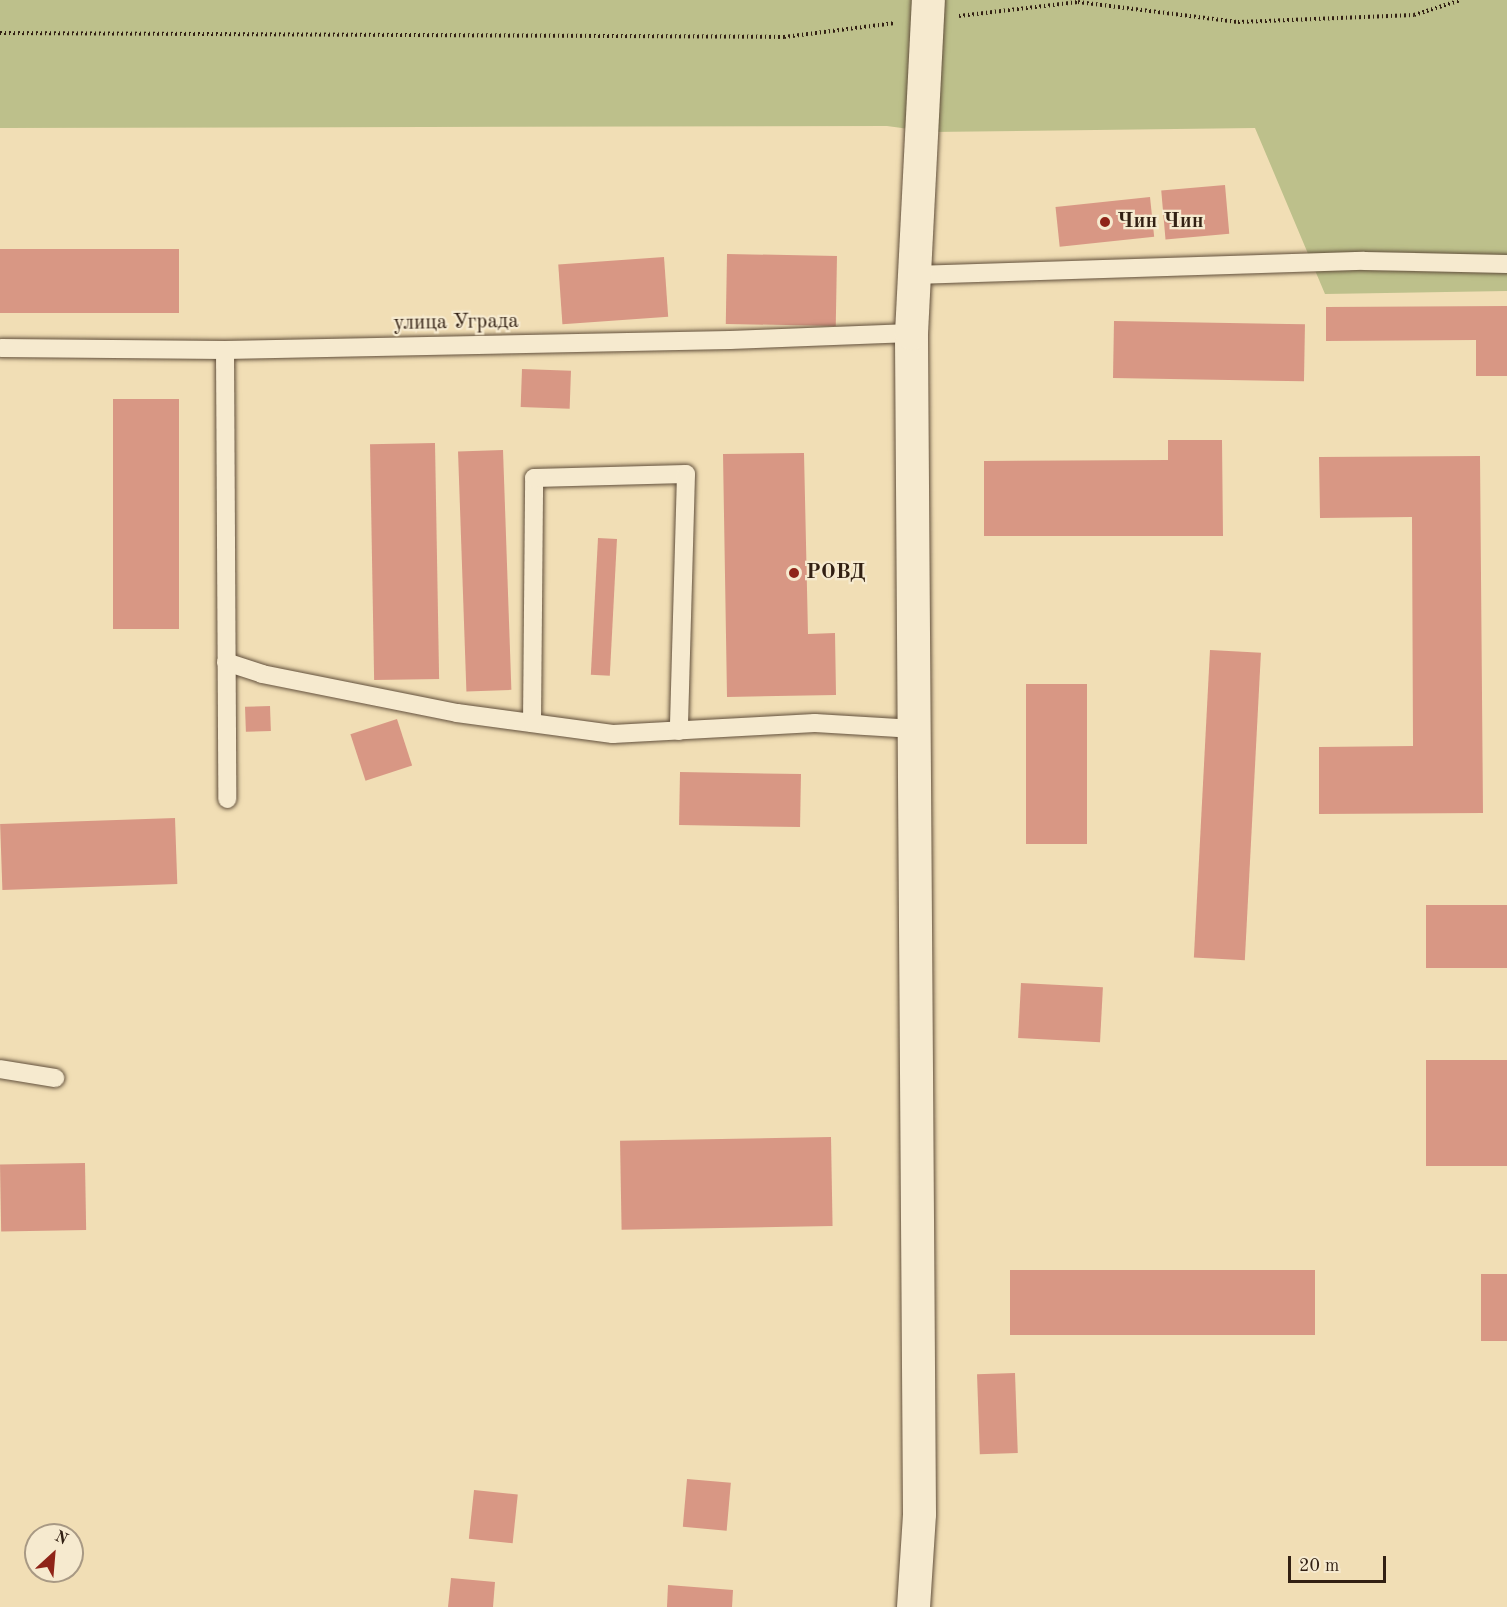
<!DOCTYPE html>
<meta charset="utf-8">
<style>
body{margin:0}
#map{position:relative;width:1507px;height:1607px;overflow:hidden;background:#f1deb5;font-family:"Old Standard TT",serif}
div>[style]{position:absolute}
.green>*{inset:0;background:#bdc08b}
.building>*{inset:0;background:#d89784;transform-origin:0 0}
.path>*{height:4px;margin-top:-2px;transform-origin:0;background:repeating-linear-gradient(90deg,#322013 0 1.5px,transparent 0 4.5px)}
.roads{filter:drop-shadow(0 0 2px #62503c) drop-shadow(0 0 2px #62503c)}
.lane>*{height:18px;margin:-9px;padding:0 9px;transform-origin:9px;border-radius:9px;background:#f6eacf}
.street>*{height:33px;margin:-16.5px;padding:0 16.5px;transform-origin:16.5px;border-radius:16.5px;background:#f6eacf}
.dots>*{width:16px;height:16px;translate:-50% -50%;box-sizing:border-box;border:3px solid #f6eacf;border-radius:50%}
span{translate:-50% -50%;white-space:nowrap;text-align:center;line-height:1.15;-webkit-text-stroke:4.5px #f6eacf;paint-order:stroke}
.poi-label{font-size:21px;color:#322013;font-weight:700}
.left{translate:0 -50%;text-align:left}
.street-label{font-size:21px;color:#322013}
.north{position:absolute;left:24px;top:1523px;width:60px;height:60px;box-sizing:border-box;background:#f6eacf;border:2px solid #a89984;border-radius:50%;rotate:26deg;font-size:16px;font-weight:700;line-height:24px;text-align:center;color:#322013}
.north::after{content:'';display:block;margin:auto;width:21px;height:27px;background:#8f2418;clip-path:polygon(50% 0,100% 100%,50% 72%,0 100%)}
.scale{position:absolute;left:1288px;top:1556px;width:98px;height:27px;box-sizing:border-box;border:3px solid #322013;border-top:0;padding-left:8px;font-size:18px;line-height:21px;white-space:nowrap;color:#322013;-webkit-text-stroke:4px #f6eacf;paint-order:stroke}
</style>
<div id="map">
<div class="green">
<i style="clip-path:polygon(0 0,1507px 0,1507px 291px,1325px 294px,1255px 128px,931px 132px,887px 126px,0 128px)"></i>
</div>
<div class="building">
<i style="left:1225px;top:185px;width:49px;height:64px;rotate:85deg"></i>
<i style="left:1150px;top:197px;width:40px;height:95px;rotate:84deg"></i>
<i style="left:179px;top:249px;width:64px;height:179px;rotate:90deg"></i>
<i style="left:727px;top:254px;width:110px;height:70px;rotate:1deg"></i>
<i style="left:664px;top:257px;width:60px;height:106px;rotate:86deg"></i>
<i style="clip-path:polygon(1507px 306px,1507px 376px,1476px 376px,1476px 340px,1326px 341px,1326px 307px)"></i>
<i style="left:1114px;top:321px;width:191px;height:57px;rotate:1deg"></i>
<i style="left:522px;top:369px;width:49px;height:38px;rotate:2deg"></i>
<i style="left:113px;top:399px;width:66px;height:230px"></i>
<i style="clip-path:polygon(1168px 440px,1222px 440px,1223px 536px,984px 536px,984px 461px,1168px 460px)"></i>
<i style="left:435px;top:443px;width:236px;height:65px;rotate:89deg"></i>
<i style="left:503px;top:450px;width:240px;height:45px;rotate:88deg"></i>
<i style="clip-path:polygon(804px 453px,808px 634px,835px 633px,836px 695px,727px 697px,723px 454px)"></i>
<i style="clip-path:polygon(1480px 456px,1483px 813px,1319px 814px,1319px 747px,1413px 746px,1412px 517px,1320px 518px,1319px 457px)"></i>
<i style="left:598px;top:538px;width:19px;height:137px;rotate:3deg"></i>
<i style="left:1210px;top:650px;width:51px;height:308px;rotate:3deg"></i>
<i style="left:1026px;top:684px;width:61px;height:160px"></i>
<i style="left:270px;top:706px;width:25px;height:25px;rotate:88deg"></i>
<i style="left:397px;top:719px;width:49px;height:49px;rotate:72deg"></i>
<i style="left:680px;top:772px;width:121px;height:53px;rotate:1deg"></i>
<i style="left:175px;top:818px;width:66px;height:175px;rotate:88deg"></i>
<i style="left:1507px;top:905px;width:63px;height:81px;rotate:90deg"></i>
<i style="left:1021px;top:983px;width:82px;height:55px;rotate:3deg"></i>
<i style="left:1426px;top:1060px;width:81px;height:106px"></i>
<i style="left:831px;top:1137px;width:89px;height:211px;rotate:89deg"></i>
<i style="left:85px;top:1163px;width:67px;height:85px;rotate:89deg"></i>
<i style="left:1315px;top:1270px;width:65px;height:305px;rotate:90deg"></i>
<i style="left:1481px;top:1274px;width:26px;height:67px"></i>
<i style="left:1015px;top:1373px;width:80px;height:38px;rotate:88deg"></i>
<i style="left:687px;top:1479px;width:44px;height:48px;rotate:5deg"></i>
<i style="left:474px;top:1490px;width:44px;height:49px;rotate:6deg"></i>
<i style="clip-path:polygon(451px 1578px,495px 1582px,493px 1607px,448px 1607px)"></i>
<i style="clip-path:polygon(668px 1585px,733px 1590px,732px 1607px,667px 1607px)"></i>
</div>
<div class="path">
<i style="left:959px;top:16px;width:120px;rotate:-6.7deg"></i>
<i style="left:1078px;top:2px;width:161px;rotate:7.1deg"></i>
<i style="left:1238px;top:22px;width:176px;rotate:-2.3deg"></i>
<i style="left:1414px;top:15px;width:49px;rotate:-17.7deg"></i>
<i style="left:0;top:33px;width:784px;rotate:0.29deg"></i>
<i style="left:784px;top:37px;width:112px;rotate:-7.2deg"></i>
</div>
<div class="roads">
<div class="lane">
<i style="left:914px;top:275px;width:450px;rotate:-1.8deg"></i>
<i style="left:1364px;top:261px;width:143px;rotate:1.2deg"></i>
<i style="left:1px;top:348px;width:224px;rotate:0.5deg"></i>
<i style="left:225px;top:350px;width:505px;rotate:-1.13deg"></i>
<i style="left:730px;top:340px;width:181px;rotate:-2.2deg"></i>
<i style="left:225px;top:350px;width:449px;rotate:89.7deg"></i>
<i style="left:226px;top:662px;width:38px;rotate:18deg"></i>
<i style="left:262px;top:674px;width:199px;rotate:11.3deg"></i>
<i style="left:457px;top:713px;width:157px;rotate:7.7deg"></i>
<i style="left:613px;top:734px;width:202px;rotate:-3.1deg"></i>
<i style="left:815px;top:723px;width:100px;rotate:3.4deg"></i>
<i style="left:532px;top:723px;width:245px;rotate:-89.5deg"></i>
<i style="left:534px;top:478px;width:152px;rotate:-1.5deg"></i>
<i style="left:686px;top:474px;width:257px;rotate:91.6deg"></i>
<i style="left:0;top:1069px;width:56px;rotate:9.3deg"></i>
</div>
<div class="street">
<i style="left:913px;top:1607px;width:94px;rotate:-86.3deg"></i>
<i style="left:919px;top:1513px;width:1180px;rotate:-90.39deg"></i>
<i style="left:911px;top:333px;width:333px;rotate:-87.1deg"></i>
</div>
</div>
<div class="dots">
<i style="left:1105px;top:222px;background:#8f2418"></i>
<i style="left:794px;top:573px;background:#8f2418"></i>
</div>
<div class="poi-label">
<span class="left" style="left:1117px;top:222px">Чин Чин</span>
<span class="left" style="left:806px;top:573px">РОВД</span>
</div>
<div class="street-label">
<span style="left:456px;top:323px;rotate:-1deg">улица Уграда</span>
</div>
<div class="north">N</div>
<div class="scale">20 m</div>
</div>
